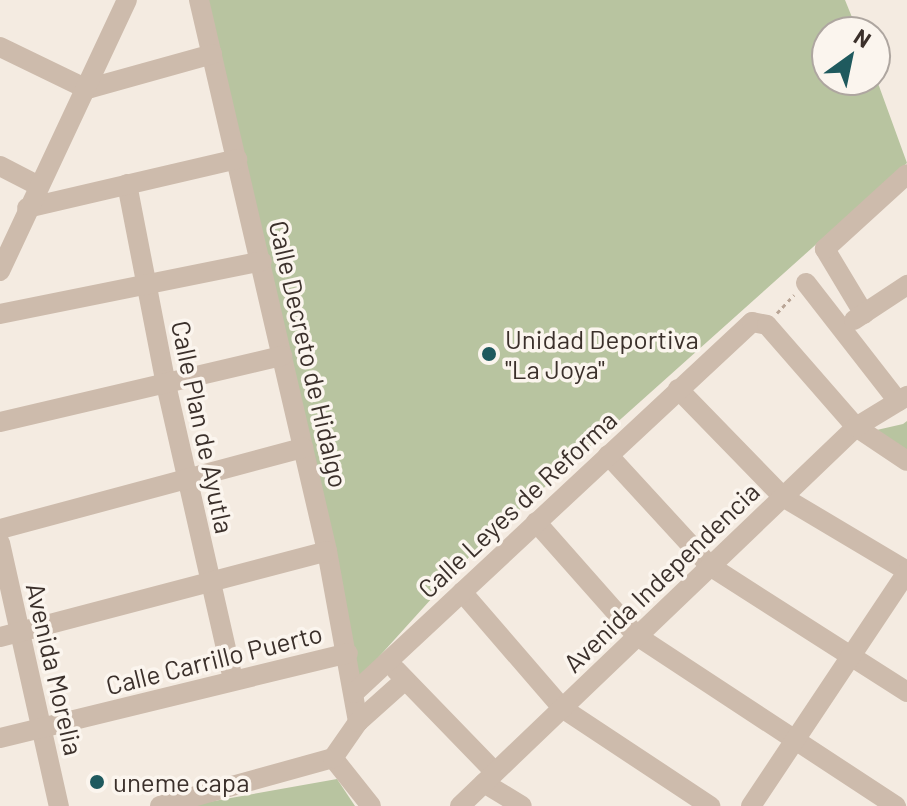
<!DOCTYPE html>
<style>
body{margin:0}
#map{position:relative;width:907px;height:806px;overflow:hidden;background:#f4ebe1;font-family:Barlow,sans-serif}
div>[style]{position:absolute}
.green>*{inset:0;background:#b8c4a0}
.path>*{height:3px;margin-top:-1.5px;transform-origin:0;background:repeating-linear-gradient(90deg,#b9a596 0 4px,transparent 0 8px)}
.minor>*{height:20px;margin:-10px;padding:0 10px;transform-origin:10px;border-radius:10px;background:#cdbbac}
.dots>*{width:22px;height:22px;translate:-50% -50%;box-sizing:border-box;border:4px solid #fbf5ee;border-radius:50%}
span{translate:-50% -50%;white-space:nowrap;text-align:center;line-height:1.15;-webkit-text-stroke:7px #fbf5ee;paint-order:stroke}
.poi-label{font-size:26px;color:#3b302b}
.left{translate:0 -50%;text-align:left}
.street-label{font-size:26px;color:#3b302b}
.north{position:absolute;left:811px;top:16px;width:80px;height:80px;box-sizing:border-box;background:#fbf5ee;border:2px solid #aea6a0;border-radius:50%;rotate:33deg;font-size:22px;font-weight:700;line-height:32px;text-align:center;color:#3b302b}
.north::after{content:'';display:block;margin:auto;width:28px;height:36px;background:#1f5a5e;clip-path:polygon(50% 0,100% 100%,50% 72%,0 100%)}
</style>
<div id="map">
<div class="green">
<i style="clip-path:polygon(204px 0,845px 0,858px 32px,827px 32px,827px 80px,875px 80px,875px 75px,907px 163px,480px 545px,357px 681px)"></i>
<i style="clip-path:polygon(907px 421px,907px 458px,868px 432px,903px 424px)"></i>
<i style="clip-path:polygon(337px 779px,355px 806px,186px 806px)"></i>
</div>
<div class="path">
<i style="left:777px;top:313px;width:25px;rotate:-47deg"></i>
</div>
<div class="minor">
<i style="left:199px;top:0;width:566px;rotate:76.92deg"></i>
<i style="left:327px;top:551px;width:174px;rotate:79.7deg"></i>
<i style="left:0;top:47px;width:97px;rotate:25.8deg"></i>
<i style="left:87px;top:89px;width:130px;rotate:-15.6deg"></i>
<i style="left:0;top:166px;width:44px;rotate:27.1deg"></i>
<i style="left:127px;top:184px;width:200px;rotate:79deg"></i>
<i style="left:165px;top:380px;width:307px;rotate:77.2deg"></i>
<i style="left:27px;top:208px;width:216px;rotate:-13.1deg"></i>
<i style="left:0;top:271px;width:299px;rotate:-64.9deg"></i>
<i style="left:806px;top:283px;width:150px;rotate:52.1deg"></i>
<i style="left:0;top:314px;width:267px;rotate:-11.4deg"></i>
<i style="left:864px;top:314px;width:76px;rotate:-121deg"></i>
<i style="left:825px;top:249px;width:111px;rotate:-42.4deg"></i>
<i style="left:854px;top:320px;width:64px;rotate:-33.4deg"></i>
<i style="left:678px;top:389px;width:151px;rotate:45.8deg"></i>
<i style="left:783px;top:497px;width:144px;rotate:30.8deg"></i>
<i style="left:0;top:422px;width:290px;rotate:-13.2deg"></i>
<i style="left:608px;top:455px;width:151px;rotate:47.4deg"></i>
<i style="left:710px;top:566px;width:234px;rotate:32.6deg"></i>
<i style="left:536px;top:522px;width:152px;rotate:48.5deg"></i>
<i style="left:637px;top:636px;width:310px;rotate:33.3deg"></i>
<i style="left:0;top:529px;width:314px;rotate:-15deg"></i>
<i style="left:0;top:543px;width:270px;rotate:77.4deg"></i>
<i style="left:462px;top:592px;width:153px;rotate:49.2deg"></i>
<i style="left:562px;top:708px;width:178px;rotate:33.5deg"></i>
<i style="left:0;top:637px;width:338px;rotate:-14.7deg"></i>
<i style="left:396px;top:670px;width:142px;rotate:45.9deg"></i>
<i style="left:354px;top:693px;width:544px;rotate:-42.99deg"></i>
<i style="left:752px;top:322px;width:15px;rotate:11deg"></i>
<i style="left:767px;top:325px;width:135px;rotate:48.9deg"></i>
<i style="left:856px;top:427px;width:61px;rotate:33.7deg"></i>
<i style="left:0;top:738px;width:358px;rotate:-13.7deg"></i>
<i style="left:333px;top:758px;width:61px;rotate:51.6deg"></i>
<i style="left:484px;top:783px;width:44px;rotate:31.2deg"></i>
<i style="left:160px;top:806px;width:180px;rotate:-15.5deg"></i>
<i style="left:333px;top:758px;width:44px;rotate:-55.2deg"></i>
<i style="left:358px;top:722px;width:63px;rotate:-41.8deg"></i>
<i style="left:460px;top:806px;width:548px;rotate:-43.74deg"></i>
<i style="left:856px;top:427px;width:60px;rotate:-31.3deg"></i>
<i style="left:751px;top:806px;width:281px;rotate:-56.3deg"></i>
</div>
<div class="dots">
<i style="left:489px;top:354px;background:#1f5a5e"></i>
<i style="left:97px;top:782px;background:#1f5a5e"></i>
</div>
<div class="poi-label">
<span class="left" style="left:505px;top:354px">Unidad Deportiva<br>"La Joya"</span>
<span class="left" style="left:113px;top:782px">uneme capa</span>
</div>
<div class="street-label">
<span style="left:309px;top:354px;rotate:77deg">Calle Decreto de Hidalgo</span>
<span style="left:203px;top:427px;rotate:78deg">Calle Plan de Ayutla</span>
<span style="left:517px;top:504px;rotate:-43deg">Calle Leyes de Reforma</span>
<span style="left:661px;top:577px;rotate:-44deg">Avenida Independencia</span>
<span style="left:214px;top:659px;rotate:-14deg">Calle Carrillo Puerto</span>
<span style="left:55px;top:669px;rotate:77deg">Avenida Morelia</span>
</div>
<div class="north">N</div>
</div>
